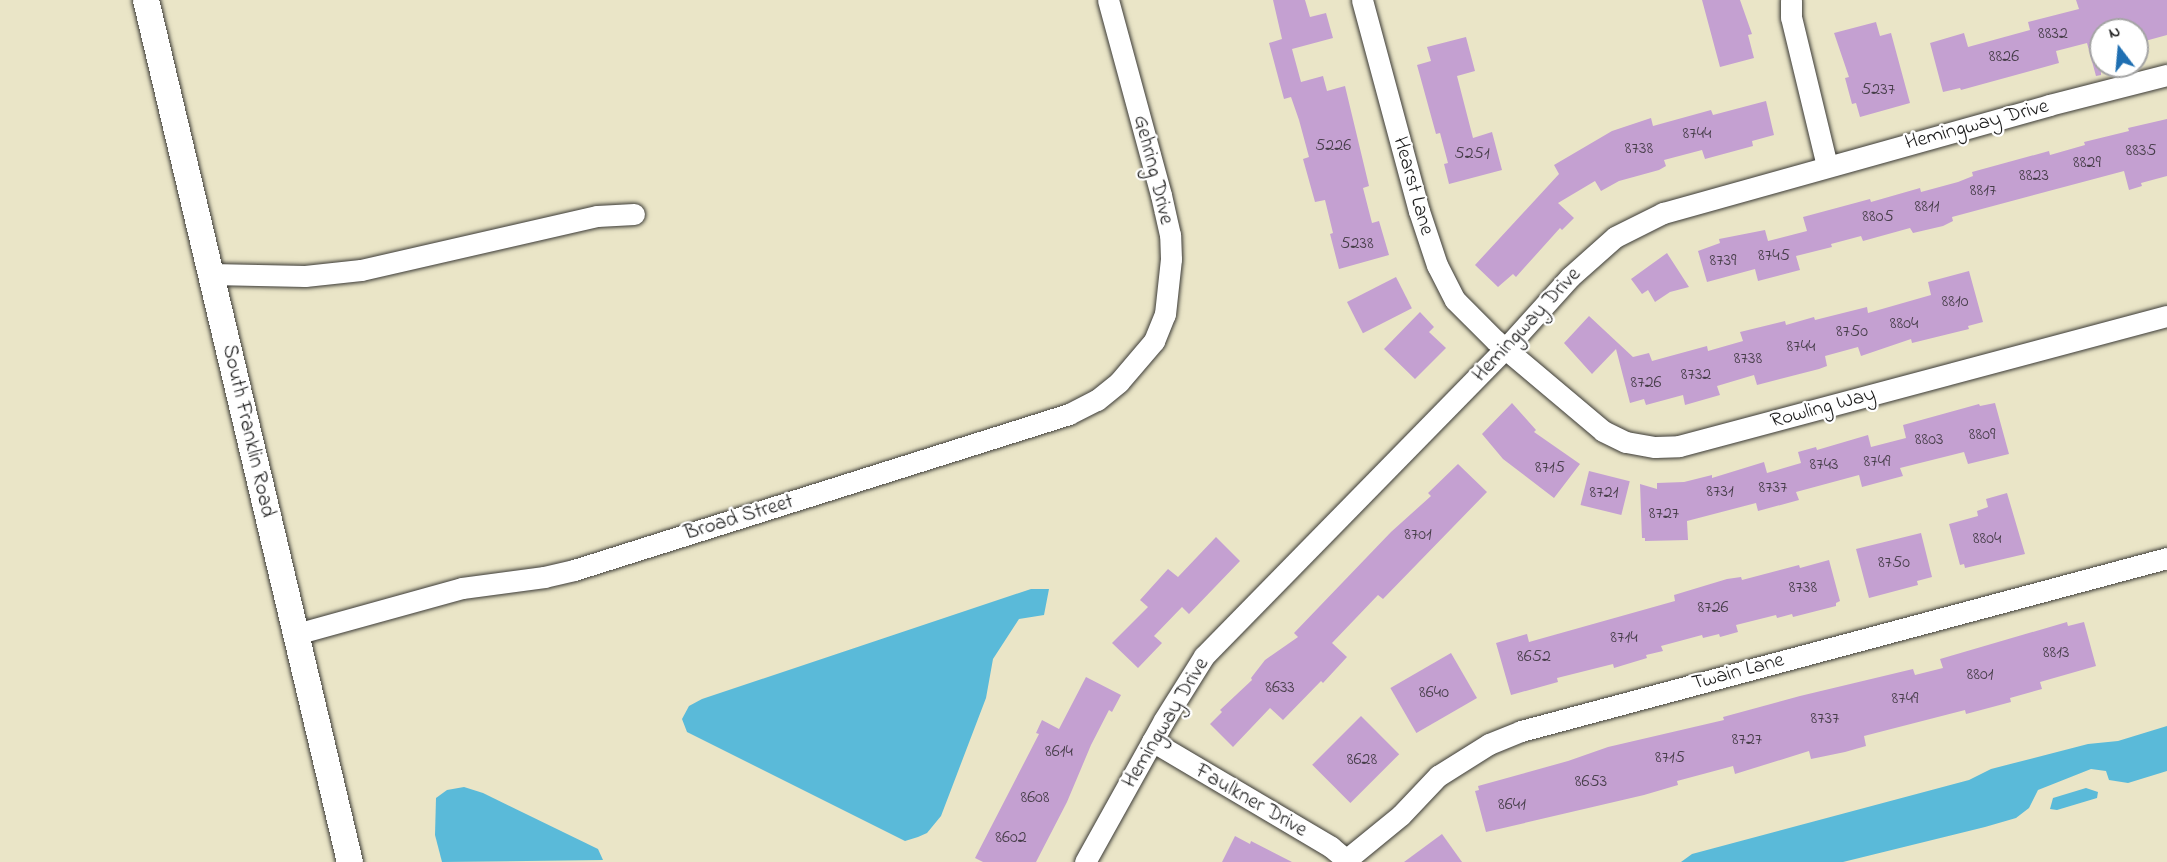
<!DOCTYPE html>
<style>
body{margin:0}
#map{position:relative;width:2167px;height:862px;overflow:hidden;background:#eae5c7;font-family:"Indie Flower",sans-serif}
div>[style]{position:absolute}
.water>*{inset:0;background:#5abad9}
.building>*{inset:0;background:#c4a0d1;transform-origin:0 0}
.roads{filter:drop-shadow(0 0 2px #3b3a36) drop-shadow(0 0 2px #3b3a36)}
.minor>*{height:21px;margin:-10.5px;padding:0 10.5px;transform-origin:10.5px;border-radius:10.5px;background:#fff}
.major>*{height:26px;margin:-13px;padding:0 13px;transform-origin:13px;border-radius:13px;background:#fff}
span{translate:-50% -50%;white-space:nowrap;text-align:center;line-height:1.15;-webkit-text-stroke:4.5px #fff;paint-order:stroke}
.number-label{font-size:18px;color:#463d49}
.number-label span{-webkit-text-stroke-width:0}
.street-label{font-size:21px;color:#1c1c1c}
.north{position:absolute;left:2089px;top:18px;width:60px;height:60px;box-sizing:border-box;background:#fff;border:2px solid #a4a4a4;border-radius:50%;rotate:344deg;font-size:16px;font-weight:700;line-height:24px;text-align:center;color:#1c1c1c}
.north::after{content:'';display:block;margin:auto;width:21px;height:27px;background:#1f6fb2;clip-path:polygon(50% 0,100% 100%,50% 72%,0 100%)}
</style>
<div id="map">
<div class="water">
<i style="clip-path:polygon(1031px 589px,1049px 589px,1044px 615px,1019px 619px,993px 659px,986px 698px,941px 816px,927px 833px,918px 837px,905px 841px,687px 732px,682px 719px,689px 706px,702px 699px)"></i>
<i style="clip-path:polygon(2167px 726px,2167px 771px,2128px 783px,2109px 780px,2106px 771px,2091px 769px,2038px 790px,2029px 808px,2016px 818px,1985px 827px,1843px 862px,1681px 862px,1692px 854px,1969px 780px,1991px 769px,2088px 744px,2118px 741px)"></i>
<i style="clip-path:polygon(464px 787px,483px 793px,598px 849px,603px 860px,442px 862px,435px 835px,436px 798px,447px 790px)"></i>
<i style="clip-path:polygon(2086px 788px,2098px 792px,2097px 798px,2057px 810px,2050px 809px,2053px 798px)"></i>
</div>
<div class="building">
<i style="clip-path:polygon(1273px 0,1305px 0,1310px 17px,1326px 13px,1333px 38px,1292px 49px,1301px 82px,1323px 76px,1327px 91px,1345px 86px,1369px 186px,1363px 188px,1372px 223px,1379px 221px,1389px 255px,1339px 269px,1330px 234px,1333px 233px,1325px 200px,1315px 202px,1303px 159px,1309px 157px,1299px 120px,1291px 97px,1284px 99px,1269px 43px,1282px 39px)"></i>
<i style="clip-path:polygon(1702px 0,1740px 0,1752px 34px,1748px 35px,1754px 58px,1720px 67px)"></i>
<i style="clip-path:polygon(2076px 0,2167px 0,2167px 35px,2145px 41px,2142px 30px,2101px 30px,2101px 75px,2096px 76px,2087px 43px,2056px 51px,2059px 63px,1961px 90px,1960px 88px,1943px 92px,1930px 43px,1964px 33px,1968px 47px,2030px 30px,2028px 22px,2079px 9px)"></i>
<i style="clip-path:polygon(1876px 22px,1880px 36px,1891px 33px,1910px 103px,1860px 117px,1856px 103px,1852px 104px,1845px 78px,1849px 77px,1834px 33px)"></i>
<i style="clip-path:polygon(1466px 37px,1475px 71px,1457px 76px,1473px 138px,1492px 132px,1502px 170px,1449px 184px,1444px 164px,1448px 163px,1440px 133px,1436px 134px,1417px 65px,1431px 61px,1427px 47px)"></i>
<i style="clip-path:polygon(1766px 101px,1774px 135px,1752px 141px,1753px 146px,1705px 159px,1702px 150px,1664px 160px,1666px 166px,1659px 170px,1619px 181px,1601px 191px,1595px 181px,1558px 203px,1574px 218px,1562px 230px,1560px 228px,1516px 277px,1513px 274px,1498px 287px,1475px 265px,1559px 174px,1554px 165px,1612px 131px,1651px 118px,1653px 126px,1711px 110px,1713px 115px)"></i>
<i style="clip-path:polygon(2167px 119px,2167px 176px,2141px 183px,2142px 186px,2129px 190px,2124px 171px,1952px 217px,1953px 221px,1943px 226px,1913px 233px,1910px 228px,1863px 241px,1861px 236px,1831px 244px,1832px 247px,1796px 256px,1800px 270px,1758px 281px,1755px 269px,1707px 282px,1698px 251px,1720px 243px,1719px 239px,1765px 230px,1768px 241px,1807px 231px,1803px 217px,1870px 199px,1871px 202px,1920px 188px,1921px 192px,1958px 182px,1973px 176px,1972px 172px,2049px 151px,2050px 155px,2085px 145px,2084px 142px,2129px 131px,2128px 128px)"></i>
<i style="clip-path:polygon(1667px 253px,1689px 287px,1670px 292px,1655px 302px,1648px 290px,1642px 294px,1631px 279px)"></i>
<i style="clip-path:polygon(1969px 271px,1983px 322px,1968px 326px,1969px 329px,1912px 343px,1911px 339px,1861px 356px,1858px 347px,1825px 356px,1827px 366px,1819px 369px,1757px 385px,1754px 375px,1717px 386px,1720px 395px,1685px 405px,1683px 395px,1646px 405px,1644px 399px,1630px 403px,1616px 349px,1592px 374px,1564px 343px,1589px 316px,1633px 357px,1649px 353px,1652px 361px,1707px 346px,1708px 351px,1743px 341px,1740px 332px,1785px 321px,1786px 325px,1814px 317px,1815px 320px,1867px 307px,1868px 313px,1931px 295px,1928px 282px)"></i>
<i style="left:1396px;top:277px;width:35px;height:55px;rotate:63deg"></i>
<i style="clip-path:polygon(1420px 312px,1434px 327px,1429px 332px,1446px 348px,1415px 379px,1384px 349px)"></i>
<i style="clip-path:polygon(1512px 403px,1536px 430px,1534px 432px,1580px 464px,1554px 498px,1503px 459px,1482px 434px)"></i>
<i style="clip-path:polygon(1995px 403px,2009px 454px,1968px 464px,1964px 452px,1900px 468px,1903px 476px,1862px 487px,1859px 475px,1796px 492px,1799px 500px,1758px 511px,1756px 503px,1687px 521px,1688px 540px,1645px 541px,1645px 538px,1642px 538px,1640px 484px,1657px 489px,1657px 483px,1684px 482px,1712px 475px,1712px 478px,1764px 462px,1767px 473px,1801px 463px,1798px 452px,1816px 447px,1817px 450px,1868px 435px,1871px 447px,1906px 438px,1903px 425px,1979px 404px,1980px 406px)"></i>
<i style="clip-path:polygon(1458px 464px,1487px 492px,1383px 599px,1378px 595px,1332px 643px,1347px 657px,1323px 683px,1321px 681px,1283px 720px,1270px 708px,1233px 747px,1210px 724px,1222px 712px,1220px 710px,1252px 680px,1251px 678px,1265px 660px,1298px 637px,1294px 633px,1391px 532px,1431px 496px,1428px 493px)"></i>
<i style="left:1589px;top:471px;width:42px;height:35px;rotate:14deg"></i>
<i style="clip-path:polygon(2007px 493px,2025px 554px,1965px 568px,1964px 564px,1960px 565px,1949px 524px,1978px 516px,1977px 511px,1988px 507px,1986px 499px)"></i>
<i style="clip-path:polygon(1921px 533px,1932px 577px,1917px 581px,1918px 585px,1869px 598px,1856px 549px)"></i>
<i style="clip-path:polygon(1216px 537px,1240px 561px,1189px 614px,1182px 607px,1154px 636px,1162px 643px,1138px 668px,1112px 643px,1148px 607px,1140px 600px,1168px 569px,1178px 577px)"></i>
<i style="clip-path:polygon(1829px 560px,1840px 601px,1836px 603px,1836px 606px,1793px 617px,1792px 614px,1777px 618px,1776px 615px,1736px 625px,1738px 632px,1720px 637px,1719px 634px,1703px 638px,1702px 635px,1661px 646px,1663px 651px,1646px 655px,1647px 658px,1614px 668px,1613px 664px,1557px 678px,1558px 682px,1511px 695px,1496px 643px,1527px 634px,1529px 642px,1675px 601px,1674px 595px,1727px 579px,1741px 577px,1742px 580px,1799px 565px,1800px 568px)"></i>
<i style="clip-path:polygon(2067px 622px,2068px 626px,2084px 622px,2096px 666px,2040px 682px,2042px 689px,2010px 698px,2011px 702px,1966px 714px,1965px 710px,1864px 736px,1866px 746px,1845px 752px,1811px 759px,1809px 751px,1735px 774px,1733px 766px,1677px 781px,1678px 785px,1644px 795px,1486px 832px,1475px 791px,1479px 790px,1478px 786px,1568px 761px,1608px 747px,1724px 720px,1723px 717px,1800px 696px,1913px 669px,1915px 675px,1943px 668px,1940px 659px)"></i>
<i style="left:1451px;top:653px;width:52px;height:70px;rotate:60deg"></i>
<i style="clip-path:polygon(1086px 677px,1121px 695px,1112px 712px,1109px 710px,1091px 745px,1067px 802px,1036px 862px,983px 862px,975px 858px,1039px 734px,1036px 733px,1042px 720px,1059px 729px)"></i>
<i style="left:1361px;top:716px;width:54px;height:69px;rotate:45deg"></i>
<i style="clip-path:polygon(1442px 834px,1462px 862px,1404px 862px)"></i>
<i style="clip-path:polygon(1235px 836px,1250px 844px,1251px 841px,1292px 862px,1222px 862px)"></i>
</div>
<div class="roads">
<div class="minor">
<i style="left:1362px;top:0;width:219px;rotate:74.9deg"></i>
<i style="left:1419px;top:211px;width:57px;rotate:71.6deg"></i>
<i style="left:1437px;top:265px;width:39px;rotate:63deg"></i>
<i style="left:1455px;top:300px;width:57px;rotate:45deg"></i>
<i style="left:1495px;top:340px;width:141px;rotate:40.1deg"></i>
<i style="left:1603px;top:431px;width:25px;rotate:26deg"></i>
<i style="left:1626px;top:442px;width:29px;rotate:10deg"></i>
<i style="left:1655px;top:447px;width:24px;rotate:-2deg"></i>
<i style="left:1679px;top:446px;width:505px;rotate:-14.92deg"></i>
<i style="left:1791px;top:0;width:17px;rotate:90deg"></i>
<i style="left:1791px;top:17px;width:153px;rotate:76.4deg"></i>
<i style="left:211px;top:274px;width:94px;rotate:1.2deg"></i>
<i style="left:305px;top:276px;width:56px;rotate:-6.1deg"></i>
<i style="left:361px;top:270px;width:242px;rotate:-12.9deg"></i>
<i style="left:597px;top:216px;width:37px;rotate:-3deg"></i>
<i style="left:296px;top:634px;width:172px;rotate:-15.5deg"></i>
<i style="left:462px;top:588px;width:83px;rotate:-7.6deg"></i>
<i style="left:544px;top:577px;width:31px;rotate:-13deg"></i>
<i style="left:574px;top:570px;width:519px;rotate:-17.49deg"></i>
<i style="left:1069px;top:414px;width:31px;rotate:-27deg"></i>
<i style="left:1097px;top:400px;width:28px;rotate:-39deg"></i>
<i style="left:1119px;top:382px;width:54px;rotate:-49.5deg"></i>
<i style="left:1154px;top:341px;width:29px;rotate:-68deg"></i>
<i style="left:1165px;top:314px;width:55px;rotate:-83.8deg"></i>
<i style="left:1171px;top:259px;width:24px;rotate:-92deg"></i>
<i style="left:1170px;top:235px;width:41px;rotate:-102.7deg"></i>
<i style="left:1161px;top:195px;width:202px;rotate:-105.2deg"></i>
<i style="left:1152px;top:741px;width:208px;rotate:30.6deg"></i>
<i style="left:1331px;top:847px;width:23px;rotate:40deg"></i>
<i style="left:1346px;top:860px;width:71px;rotate:-39.3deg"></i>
<i style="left:1401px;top:815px;width:54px;rotate:-46.5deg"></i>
<i style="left:1438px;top:776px;width:60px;rotate:-32.1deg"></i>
<i style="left:1489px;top:744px;width:35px;rotate:-22deg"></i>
<i style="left:1521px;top:731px;width:669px;rotate:-14.99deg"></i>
<i style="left:1085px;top:862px;width:162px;rotate:-60.9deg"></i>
<i style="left:1164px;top:720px;width:75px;rotate:-58deg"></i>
<i style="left:1204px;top:656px;width:430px;rotate:-45.6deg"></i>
<i style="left:1505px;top:349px;width:97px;rotate:-47.9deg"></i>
<i style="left:1570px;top:277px;width:60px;rotate:-41.6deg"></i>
<i style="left:1615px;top:237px;width:54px;rotate:-26.6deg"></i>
<i style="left:1663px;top:213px;width:401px;rotate:-15.6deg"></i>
<i style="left:2049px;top:105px;width:122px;rotate:-14.3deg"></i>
</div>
<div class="major">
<i style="left:146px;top:0;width:886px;rotate:76.69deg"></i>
</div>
</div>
<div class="number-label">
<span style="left:2053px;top:34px">8832</span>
<span style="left:2004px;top:57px">8826</span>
<span style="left:1878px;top:90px">5237</span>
<span style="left:1697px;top:134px">8744</span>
<span style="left:1333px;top:146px">5226</span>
<span style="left:1639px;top:149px">8738</span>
<span style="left:2141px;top:151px">8835</span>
<span style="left:1472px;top:154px">5251</span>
<span style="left:2087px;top:163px">8829</span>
<span style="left:2034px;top:176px">8823</span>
<span style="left:1983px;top:191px">8817</span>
<span style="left:1927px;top:207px">8811</span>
<span style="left:1878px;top:217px">8805</span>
<span style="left:1357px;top:244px">5238</span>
<span style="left:1774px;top:256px">8745</span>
<span style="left:1723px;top:261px">8739</span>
<span style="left:1955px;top:302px">8810</span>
<span style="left:1904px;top:324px">8804</span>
<span style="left:1852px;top:332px">8750</span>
<span style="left:1801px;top:347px">8744</span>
<span style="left:1748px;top:359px">8738</span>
<span style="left:1696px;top:375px">8732</span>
<span style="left:1646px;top:383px">8726</span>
<span style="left:1982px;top:435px">8809</span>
<span style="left:1929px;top:440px">8803</span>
<span style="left:1877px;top:462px">8749</span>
<span style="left:1824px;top:465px">8743</span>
<span style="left:1550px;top:468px">8715</span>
<span style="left:1773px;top:488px">8737</span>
<span style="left:1720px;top:492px">8731</span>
<span style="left:1604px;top:493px">8721</span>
<span style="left:1664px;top:514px">8727</span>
<span style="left:1418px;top:535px">8701</span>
<span style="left:1987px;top:539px">8804</span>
<span style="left:1894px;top:563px">8750</span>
<span style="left:1803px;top:588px">8738</span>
<span style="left:1713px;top:608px">8726</span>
<span style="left:1624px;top:638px">8714</span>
<span style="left:2056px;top:653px">8813</span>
<span style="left:1534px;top:657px">8652</span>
<span style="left:1980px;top:675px">8801</span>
<span style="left:1280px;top:688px">8633</span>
<span style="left:1434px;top:693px">8640</span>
<span style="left:1905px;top:699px">8749</span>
<span style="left:1825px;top:719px">8737</span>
<span style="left:1747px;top:740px">8727</span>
<span style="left:1059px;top:752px">8614</span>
<span style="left:1670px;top:758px">8715</span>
<span style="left:1362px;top:760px">8628</span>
<span style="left:1591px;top:782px">8653</span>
<span style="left:1035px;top:798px">8608</span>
<span style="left:1512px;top:805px">8641</span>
<span style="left:1011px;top:838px">8602</span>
</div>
<div class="street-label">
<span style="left:1977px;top:125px;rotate:-15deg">Hemingway Drive</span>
<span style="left:1153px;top:170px;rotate:76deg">Gehring Drive</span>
<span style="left:1413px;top:186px;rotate:74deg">Hearst Lane</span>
<span style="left:1527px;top:325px;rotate:-47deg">Hemingway Drive</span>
<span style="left:1823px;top:408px;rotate:-15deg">Rowling Way</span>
<span style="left:248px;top:431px;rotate:77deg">South Franklin Road</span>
<span style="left:739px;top:518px;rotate:-17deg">Broad Street</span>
<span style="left:1738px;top:672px;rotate:-15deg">Twain Lane</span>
<span style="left:1166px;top:723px;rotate:-59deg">Hemingway Drive</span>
<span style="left:1251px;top:801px;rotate:30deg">Faulkner Drive</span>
</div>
<div class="north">N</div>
</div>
